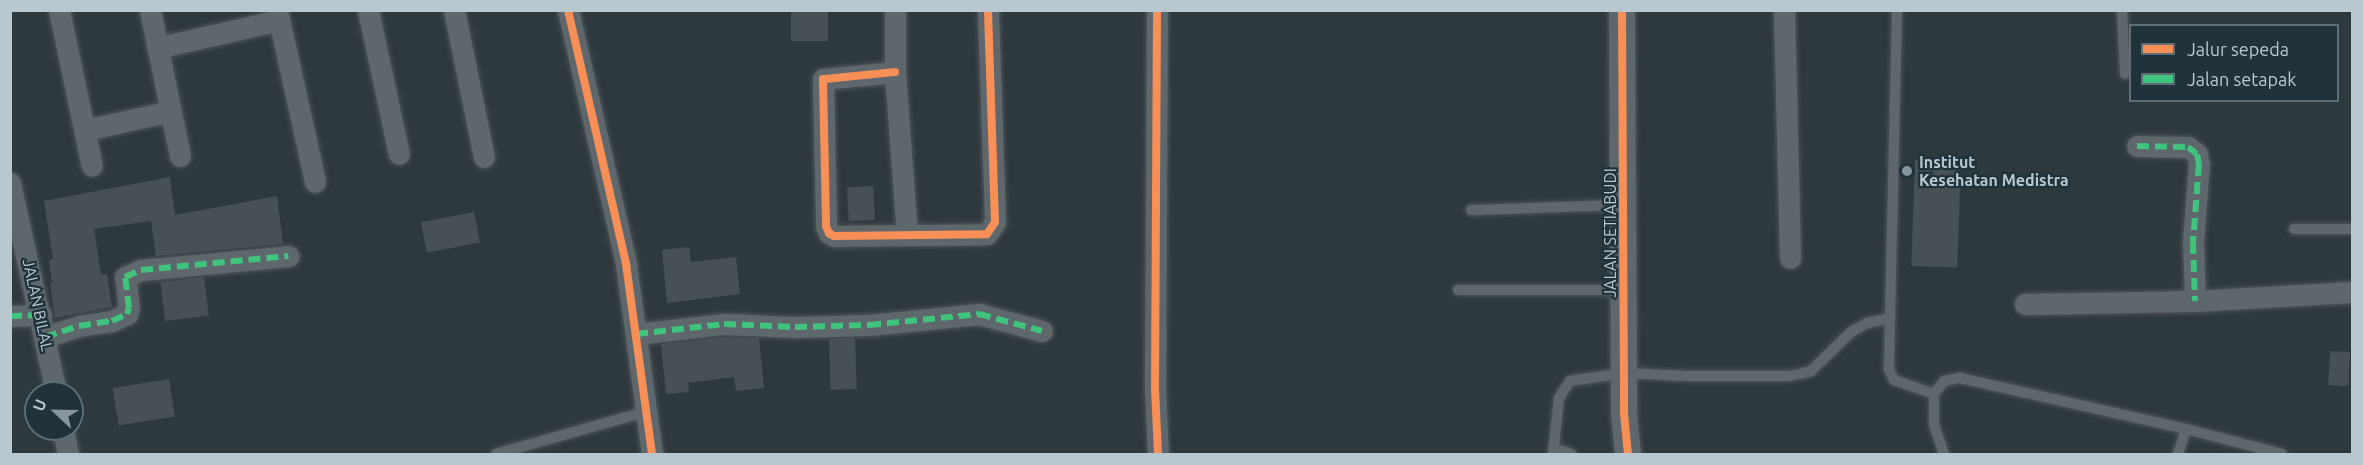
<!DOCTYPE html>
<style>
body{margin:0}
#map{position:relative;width:2363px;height:465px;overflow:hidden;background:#2e393e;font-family:Ubuntu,sans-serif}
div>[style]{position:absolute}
.building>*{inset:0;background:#475155;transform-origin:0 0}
.roads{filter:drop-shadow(0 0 2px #4d5458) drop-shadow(0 0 2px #4d5458)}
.service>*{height:10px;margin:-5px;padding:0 5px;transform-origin:5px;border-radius:5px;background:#5e676c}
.minor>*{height:21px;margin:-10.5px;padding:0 10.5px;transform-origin:10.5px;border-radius:10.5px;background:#5e676c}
.tertiary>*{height:26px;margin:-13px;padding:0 13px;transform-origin:13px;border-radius:13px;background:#5e676c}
.quiet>*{height:6px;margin-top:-3px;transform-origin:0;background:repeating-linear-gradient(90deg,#40c37c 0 12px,transparent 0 18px)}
.cycleway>*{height:8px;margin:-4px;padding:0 4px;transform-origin:4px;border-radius:4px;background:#f78f57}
.dots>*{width:16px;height:16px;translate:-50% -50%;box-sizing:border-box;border:3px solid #20323a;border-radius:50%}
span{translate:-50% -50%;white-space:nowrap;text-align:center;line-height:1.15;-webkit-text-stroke:4.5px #20323a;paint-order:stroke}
.poi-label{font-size:16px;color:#b9c7ce;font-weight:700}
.left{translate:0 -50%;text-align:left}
.street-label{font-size:16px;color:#b9c7ce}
.frame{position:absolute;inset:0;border:12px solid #b9c7ce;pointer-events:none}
.legend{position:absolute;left:2129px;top:24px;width:210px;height:78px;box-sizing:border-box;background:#20323a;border:2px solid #5d6e75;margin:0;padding:8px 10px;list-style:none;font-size:18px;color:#b9c7ce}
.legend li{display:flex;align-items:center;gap:12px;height:30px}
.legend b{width:30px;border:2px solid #5d6e75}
.north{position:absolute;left:24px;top:381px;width:60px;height:60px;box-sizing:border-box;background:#20323a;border:2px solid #5d6e75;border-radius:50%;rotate:292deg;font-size:16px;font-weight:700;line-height:24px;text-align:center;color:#b9c7ce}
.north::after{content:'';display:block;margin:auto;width:21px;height:27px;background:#88959c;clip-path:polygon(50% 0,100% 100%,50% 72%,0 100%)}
</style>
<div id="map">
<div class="building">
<i style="left:791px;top:10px;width:37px;height:31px"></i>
<i style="left:1915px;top:160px;width:46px;height:106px;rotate:2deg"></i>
<i style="clip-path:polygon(170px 177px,175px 215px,277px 196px,283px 244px,156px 256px,151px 221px,94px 229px,101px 275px,107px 274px,112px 307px,55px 318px,50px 283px,52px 283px,49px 260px,53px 259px,44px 201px)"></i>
<i style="left:873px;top:186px;width:34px;height:26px;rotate:87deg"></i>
<i style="left:474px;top:212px;width:31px;height:54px;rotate:79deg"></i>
<i style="clip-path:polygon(689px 247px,691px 262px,736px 257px,740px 294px,667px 303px,662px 250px)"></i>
<i style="left:204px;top:277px;width:39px;height:44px;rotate:83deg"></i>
<i style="clip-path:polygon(724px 337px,759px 338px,764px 388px,736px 391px,734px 377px,688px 383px,689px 392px,666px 394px,661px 344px)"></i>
<i style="left:855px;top:338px;width:51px;height:26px;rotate:88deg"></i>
<i style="left:2330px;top:351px;width:20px;height:34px;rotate:3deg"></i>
<i style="left:169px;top:379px;width:38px;height:57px;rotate:81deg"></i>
</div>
<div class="roads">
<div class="service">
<i style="left:1897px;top:10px;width:360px;rotate:91.3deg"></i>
<i style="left:1889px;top:370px;width:11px;rotate:63deg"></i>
<i style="left:1894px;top:380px;width:42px;rotate:19.3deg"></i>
<i style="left:2122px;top:10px;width:64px;rotate:87.3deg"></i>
<i style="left:1471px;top:210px;width:152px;rotate:-1.9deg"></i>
<i style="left:2294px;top:229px;width:58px"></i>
<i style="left:1458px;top:290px;width:164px"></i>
<i style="left:1553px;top:448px;width:19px;rotate:18deg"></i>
<i style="left:496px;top:454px;width:154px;rotate:-15.8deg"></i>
<i style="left:1553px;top:454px;width:56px;rotate:-83.9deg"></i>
<i style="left:1559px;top:398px;width:20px;rotate:-57deg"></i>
<i style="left:1570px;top:381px;width:55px;rotate:-8.4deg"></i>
<i style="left:1624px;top:373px;width:61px;rotate:2.8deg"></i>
<i style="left:1685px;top:376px;width:105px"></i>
<i style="left:1790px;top:376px;width:22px;rotate:-13deg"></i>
<i style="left:1811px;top:371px;width:56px;rotate:-44.3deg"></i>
<i style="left:1851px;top:332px;width:18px;rotate:-29deg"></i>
<i style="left:1867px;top:323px;width:24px;rotate:-12deg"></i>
<i style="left:1944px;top:454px;width:31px;rotate:-109deg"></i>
<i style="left:1934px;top:425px;width:31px;rotate:-90deg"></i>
<i style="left:1934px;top:394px;width:16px;rotate:-52deg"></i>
<i style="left:1944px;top:381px;width:16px;rotate:-11deg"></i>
<i style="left:1960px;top:378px;width:232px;rotate:12.7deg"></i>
<i style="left:2186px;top:429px;width:99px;rotate:14.6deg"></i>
<i style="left:2178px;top:454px;width:26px;rotate:-72deg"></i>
</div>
<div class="minor">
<i style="left:59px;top:10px;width:159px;rotate:78.1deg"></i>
<i style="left:150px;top:10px;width:149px;rotate:78.4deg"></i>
<i style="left:277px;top:10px;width:176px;rotate:77.5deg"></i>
<i style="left:368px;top:10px;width:147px;rotate:77.9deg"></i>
<i style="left:454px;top:10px;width:150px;rotate:78.5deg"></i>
<i style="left:568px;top:10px;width:261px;rotate:77.1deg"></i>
<i style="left:626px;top:264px;width:192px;rotate:82.2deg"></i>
<i style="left:895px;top:10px;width:62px;rotate:90deg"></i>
<i style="left:895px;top:72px;width:163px;rotate:85.8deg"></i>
<i style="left:1157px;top:10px;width:378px;rotate:90.3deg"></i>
<i style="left:1155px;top:388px;width:66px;rotate:87.4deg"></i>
<i style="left:1784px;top:10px;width:248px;rotate:88.6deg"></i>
<i style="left:157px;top:48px;width:125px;rotate:-12.9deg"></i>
<i style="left:895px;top:72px;width:72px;rotate:174.4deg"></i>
<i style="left:823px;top:79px;width:147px;rotate:88.8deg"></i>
<i style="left:826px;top:226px;width:8px;rotate:67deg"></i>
<i style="left:829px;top:233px;width:6px;rotate:31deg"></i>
<i style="left:834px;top:236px;width:153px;rotate:-0.7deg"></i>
<i style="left:987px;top:234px;width:14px;rotate:-56deg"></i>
<i style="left:995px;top:222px;width:212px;rotate:-91.9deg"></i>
<i style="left:85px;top:130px;width:88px;rotate:-12.5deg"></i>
<i style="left:2137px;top:146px;width:51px;rotate:1.1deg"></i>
<i style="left:2188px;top:147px;width:11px;rotate:38deg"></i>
<i style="left:2197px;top:154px;width:10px;rotate:79deg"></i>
<i style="left:2199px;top:164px;width:78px;rotate:94.4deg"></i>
<i style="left:2193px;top:242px;width:59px;rotate:88.1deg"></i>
<i style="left:10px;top:183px;width:215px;rotate:77.6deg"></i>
<i style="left:2025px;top:304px;width:170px;rotate:-1deg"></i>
<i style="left:2195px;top:301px;width:157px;rotate:-3.3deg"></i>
<i style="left:10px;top:316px;width:31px;rotate:-2deg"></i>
<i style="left:636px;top:334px;width:89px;rotate:-6.5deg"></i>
<i style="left:724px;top:324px;width:71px;rotate:2.4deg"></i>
<i style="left:795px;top:327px;width:74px;rotate:-1.5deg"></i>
<i style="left:869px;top:325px;width:111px;rotate:-5.7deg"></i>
<i style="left:979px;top:314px;width:65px;rotate:15.1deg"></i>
<i style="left:45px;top:337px;width:36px;rotate:-18deg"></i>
<i style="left:79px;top:326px;width:33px;rotate:-9deg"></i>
<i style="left:112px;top:321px;width:17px;rotate:-25deg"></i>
<i style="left:127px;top:314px;width:6px;rotate:-72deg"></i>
<i style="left:129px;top:308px;width:31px;rotate:-97deg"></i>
<i style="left:125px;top:277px;width:17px;rotate:-24deg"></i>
<i style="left:141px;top:270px;width:148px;rotate:-5.4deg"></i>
<i style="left:63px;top:429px;width:25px;rotate:79deg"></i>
</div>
<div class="tertiary">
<i style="left:1622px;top:10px;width:404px;rotate:89.7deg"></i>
<i style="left:1624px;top:414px;width:40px;rotate:84.3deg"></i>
</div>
</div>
<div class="quiet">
<i style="left:2137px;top:146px;width:51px;rotate:1.1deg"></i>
<i style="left:2188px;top:147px;width:11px;rotate:38deg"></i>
<i style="left:2197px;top:154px;width:10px;rotate:79deg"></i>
<i style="left:2199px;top:164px;width:78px;rotate:94.4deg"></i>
<i style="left:2193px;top:242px;width:59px;rotate:88.1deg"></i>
<i style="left:10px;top:316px;width:31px;rotate:-2deg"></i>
<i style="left:636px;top:334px;width:89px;rotate:-6.5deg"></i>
<i style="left:724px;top:324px;width:71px;rotate:2.4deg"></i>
<i style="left:795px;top:327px;width:74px;rotate:-1.5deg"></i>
<i style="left:869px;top:325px;width:111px;rotate:-5.7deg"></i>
<i style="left:979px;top:314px;width:65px;rotate:15.1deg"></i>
<i style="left:45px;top:337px;width:36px;rotate:-18deg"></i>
<i style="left:79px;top:326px;width:33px;rotate:-9deg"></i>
<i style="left:112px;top:321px;width:17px;rotate:-25deg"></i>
<i style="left:127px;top:314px;width:6px;rotate:-72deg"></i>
<i style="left:129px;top:308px;width:31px;rotate:-97deg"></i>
<i style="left:125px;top:277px;width:17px;rotate:-24deg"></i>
<i style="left:141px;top:270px;width:148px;rotate:-5.4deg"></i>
</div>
<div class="cycleway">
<i style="left:568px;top:10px;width:261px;rotate:77.1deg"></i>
<i style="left:626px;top:264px;width:192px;rotate:82.2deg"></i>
<i style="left:1157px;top:10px;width:378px;rotate:90.3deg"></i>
<i style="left:1155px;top:388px;width:66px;rotate:87.4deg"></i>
<i style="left:1622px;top:10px;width:404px;rotate:89.7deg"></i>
<i style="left:1624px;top:414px;width:40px;rotate:84.3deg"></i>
<i style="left:895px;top:72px;width:72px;rotate:174.4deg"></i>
<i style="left:823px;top:79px;width:147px;rotate:88.8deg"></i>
<i style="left:826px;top:226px;width:8px;rotate:67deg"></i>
<i style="left:829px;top:233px;width:6px;rotate:31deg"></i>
<i style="left:834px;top:236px;width:153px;rotate:-0.7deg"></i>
<i style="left:987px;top:234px;width:14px;rotate:-56deg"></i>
<i style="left:995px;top:222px;width:212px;rotate:-91.9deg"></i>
</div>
<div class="dots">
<i style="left:1907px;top:171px;background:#88959c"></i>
</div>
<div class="poi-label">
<span class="left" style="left:1919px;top:171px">Institut<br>Kesehatan Medistra</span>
</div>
<div class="street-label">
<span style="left:1610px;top:233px;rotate:-90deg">JALAN SETIABUDI</span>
<span style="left:38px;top:305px;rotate:78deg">JALAN BILAL</span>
</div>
<div class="frame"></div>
<ul class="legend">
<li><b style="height:8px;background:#f78f57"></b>Jalur sepeda</li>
<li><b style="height:8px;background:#40c37c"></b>Jalan setapak</li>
</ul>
<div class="north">U</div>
</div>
